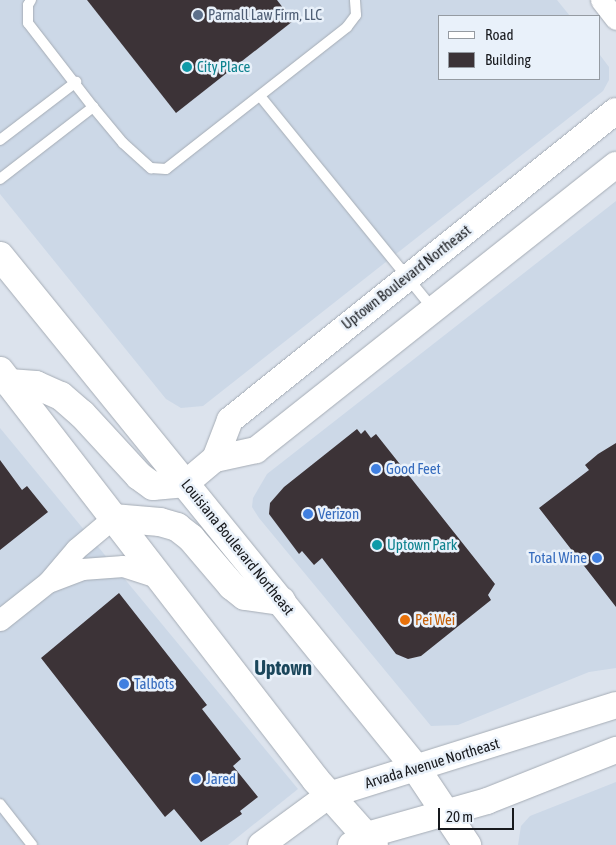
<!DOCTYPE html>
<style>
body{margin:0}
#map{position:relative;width:616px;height:845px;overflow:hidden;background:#dce3ed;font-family:"Asap Condensed",sans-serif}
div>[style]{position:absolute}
.built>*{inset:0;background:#ccd8e7}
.building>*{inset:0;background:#3c3337}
.roads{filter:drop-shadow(0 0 1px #a5acb5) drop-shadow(0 0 1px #a5acb5)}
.service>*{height:10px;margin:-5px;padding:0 5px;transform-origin:5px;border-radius:5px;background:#fff}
.minor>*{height:21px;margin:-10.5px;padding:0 10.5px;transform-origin:10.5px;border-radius:10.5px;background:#fff}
.tertiary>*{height:26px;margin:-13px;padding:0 13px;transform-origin:13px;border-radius:13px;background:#fff}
.secondary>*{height:28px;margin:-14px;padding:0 14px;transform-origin:14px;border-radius:14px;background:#fff}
.dots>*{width:14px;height:14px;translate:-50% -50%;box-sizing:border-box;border:2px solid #e9f1fa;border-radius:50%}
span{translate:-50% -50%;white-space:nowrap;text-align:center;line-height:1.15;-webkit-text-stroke:5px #e9f1fa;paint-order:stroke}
.service-label{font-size:15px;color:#4e5e75}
.left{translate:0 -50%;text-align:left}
.culture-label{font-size:15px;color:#0d838f}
.street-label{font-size:15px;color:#17191d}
.shop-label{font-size:15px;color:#366cbe}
.right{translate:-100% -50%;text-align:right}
.food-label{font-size:15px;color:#c56008}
.district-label{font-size:20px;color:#1a465b;font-weight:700}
.legend{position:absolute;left:438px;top:15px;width:162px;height:65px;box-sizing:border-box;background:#e9f1fa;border:1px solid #959ba2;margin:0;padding:6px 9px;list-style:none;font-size:15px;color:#17191d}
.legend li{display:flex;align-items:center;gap:10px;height:25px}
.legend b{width:25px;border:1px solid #959ba2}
.scale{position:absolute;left:438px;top:808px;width:76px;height:22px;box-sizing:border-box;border:2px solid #17191d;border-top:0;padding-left:6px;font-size:15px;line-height:18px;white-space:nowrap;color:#17191d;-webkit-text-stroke:4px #e9f1fa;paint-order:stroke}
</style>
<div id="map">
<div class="built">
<i style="clip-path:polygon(0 0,557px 0,570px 16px,440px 16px,440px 79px,600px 79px,600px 55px,609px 67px,609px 80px,603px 91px,203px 406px,181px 408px,166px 399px,0 194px)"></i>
<i style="clip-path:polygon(616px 201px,616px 668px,589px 672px,458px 725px,431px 726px,259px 518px,252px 507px,253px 498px,267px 474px)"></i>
<i style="clip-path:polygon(0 428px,298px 789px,228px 845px,0 845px)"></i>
<i style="clip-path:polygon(616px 782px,616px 845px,518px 845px,521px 826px,530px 816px)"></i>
</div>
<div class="building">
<i style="clip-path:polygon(87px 0,277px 0,293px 21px,176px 113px)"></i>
<i style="clip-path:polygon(357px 429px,361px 434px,365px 430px,371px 438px,376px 434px,495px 584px,488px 595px,491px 600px,421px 656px,408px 659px,396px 654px,322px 558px,314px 565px,302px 551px,299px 554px,269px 514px,270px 503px,284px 487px)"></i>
<i style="clip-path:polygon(616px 443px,616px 607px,539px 508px,589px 470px,585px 465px,598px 454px)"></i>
<i style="clip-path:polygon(0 460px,22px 490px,27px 486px,48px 512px,0 550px)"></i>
<i style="clip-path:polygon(119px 593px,207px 705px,202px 709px,241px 759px,233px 766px,258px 797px,240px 811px,242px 814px,201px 842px,174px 809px,165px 817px,41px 658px)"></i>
</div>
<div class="roads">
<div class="service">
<i style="left:31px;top:0;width:6px;rotate:121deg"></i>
<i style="left:28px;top:5px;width:18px;rotate:90deg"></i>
<i style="left:28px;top:23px;width:106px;rotate:52.3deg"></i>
<i style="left:93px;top:107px;width:47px;rotate:50.2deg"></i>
<i style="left:123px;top:143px;width:38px;rotate:42deg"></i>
<i style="left:151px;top:168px;width:15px;rotate:4deg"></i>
<i style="left:166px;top:169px;width:230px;rotate:-38.1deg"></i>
<i style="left:347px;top:27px;width:15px;rotate:-53deg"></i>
<i style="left:356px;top:15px;width:15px;rotate:-94deg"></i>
<i style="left:260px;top:96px;width:274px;rotate:50.9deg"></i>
<i style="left:0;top:140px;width:96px;rotate:-37.3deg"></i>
<i style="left:0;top:179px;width:118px;rotate:-37.7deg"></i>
<i style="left:0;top:804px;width:52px;rotate:52deg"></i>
</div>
<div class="minor">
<i style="left:601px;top:0;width:24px;rotate:52deg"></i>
<i style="left:51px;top:581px;width:33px;rotate:-21deg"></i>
<i style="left:82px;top:569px;width:41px;rotate:-4.2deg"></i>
<i style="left:123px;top:566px;width:39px;rotate:18deg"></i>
<i style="left:0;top:620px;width:61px;rotate:-38.4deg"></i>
<i style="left:48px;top:582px;width:43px;rotate:-49.7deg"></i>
<i style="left:76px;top:549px;width:48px;rotate:-40deg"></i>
</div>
<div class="tertiary">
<i style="left:215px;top:459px;width:42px;rotate:-69deg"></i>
<i style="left:230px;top:420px;width:494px;rotate:-38.7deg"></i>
<i style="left:186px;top:483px;width:38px;rotate:-40deg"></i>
<i style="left:215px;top:459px;width:42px;rotate:-12.4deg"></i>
<i style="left:256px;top:450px;width:459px;rotate:-38.4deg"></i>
<i style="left:261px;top:845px;width:84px;rotate:-36.3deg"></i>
<i style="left:329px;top:795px;width:301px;rotate:-17.4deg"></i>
<i style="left:351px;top:845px;width:19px;rotate:-32deg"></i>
<i style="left:367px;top:835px;width:125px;rotate:-15.8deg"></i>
<i style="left:487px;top:801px;width:139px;rotate:-21.6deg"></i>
</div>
<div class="secondary">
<i style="left:0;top:256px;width:658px;rotate:50.92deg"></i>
<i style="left:415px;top:767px;width:94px;rotate:56.3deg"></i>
<i style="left:0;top:371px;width:517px;rotate:52.31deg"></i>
<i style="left:316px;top:780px;width:87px;rotate:48.3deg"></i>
<i style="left:9px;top:383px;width:27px;rotate:4deg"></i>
<i style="left:36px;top:385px;width:27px;rotate:24deg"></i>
<i style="left:61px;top:396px;width:28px;rotate:41deg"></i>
<i style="left:82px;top:414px;width:84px;rotate:47.4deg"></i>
<i style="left:139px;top:476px;width:17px;rotate:36deg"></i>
<i style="left:153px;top:486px;width:33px;rotate:-5deg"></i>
<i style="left:113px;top:518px;width:47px;rotate:4.9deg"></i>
<i style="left:160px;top:522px;width:18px;rotate:16deg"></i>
<i style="left:177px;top:527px;width:18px;rotate:38deg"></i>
<i style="left:191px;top:538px;width:63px;rotate:49.5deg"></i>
<i style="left:232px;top:586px;width:16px;rotate:38deg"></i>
<i style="left:245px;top:596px;width:37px;rotate:8deg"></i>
</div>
</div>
<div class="dots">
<i style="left:198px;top:15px;background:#5c6f8a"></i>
<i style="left:187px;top:67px;background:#0f9aa8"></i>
<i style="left:376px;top:469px;background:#3f7fe0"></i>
<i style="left:308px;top:514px;background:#3f7fe0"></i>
<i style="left:377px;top:545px;background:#0f9aa8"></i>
<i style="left:597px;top:558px;background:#3f7fe0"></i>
<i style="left:405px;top:620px;background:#e8710a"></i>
<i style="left:124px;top:684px;background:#3f7fe0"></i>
<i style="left:196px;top:779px;background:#3f7fe0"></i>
</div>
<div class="service-label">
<span class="left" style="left:208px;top:15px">Parnall Law Firm, LLC</span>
</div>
<div class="culture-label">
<span class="left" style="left:197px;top:67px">City Place</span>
<span class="left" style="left:387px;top:545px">Uptown Park</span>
</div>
<div class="street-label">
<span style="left:406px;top:277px;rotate:-38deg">Uptown Boulevard Northeast</span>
<span style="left:238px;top:547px;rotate:51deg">Louisiana Boulevard Northeast</span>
<span style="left:432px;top:763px;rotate:-17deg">Arvada Avenue Northeast</span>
</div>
<div class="shop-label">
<span class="left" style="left:386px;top:469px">Good Feet</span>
<span class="left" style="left:318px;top:514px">Verizon</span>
<span class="right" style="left:587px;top:558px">Total Wine</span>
<span class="left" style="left:134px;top:684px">Talbots</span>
<span class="left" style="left:206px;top:779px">Jared</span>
</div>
<div class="food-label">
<span class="left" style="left:415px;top:620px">Pei Wei</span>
</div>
<div class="district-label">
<span style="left:283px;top:667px">Uptown</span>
</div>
<ul class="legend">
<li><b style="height:6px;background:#fff"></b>Road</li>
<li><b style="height:14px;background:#3c3337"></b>Building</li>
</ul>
<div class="scale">20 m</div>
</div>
